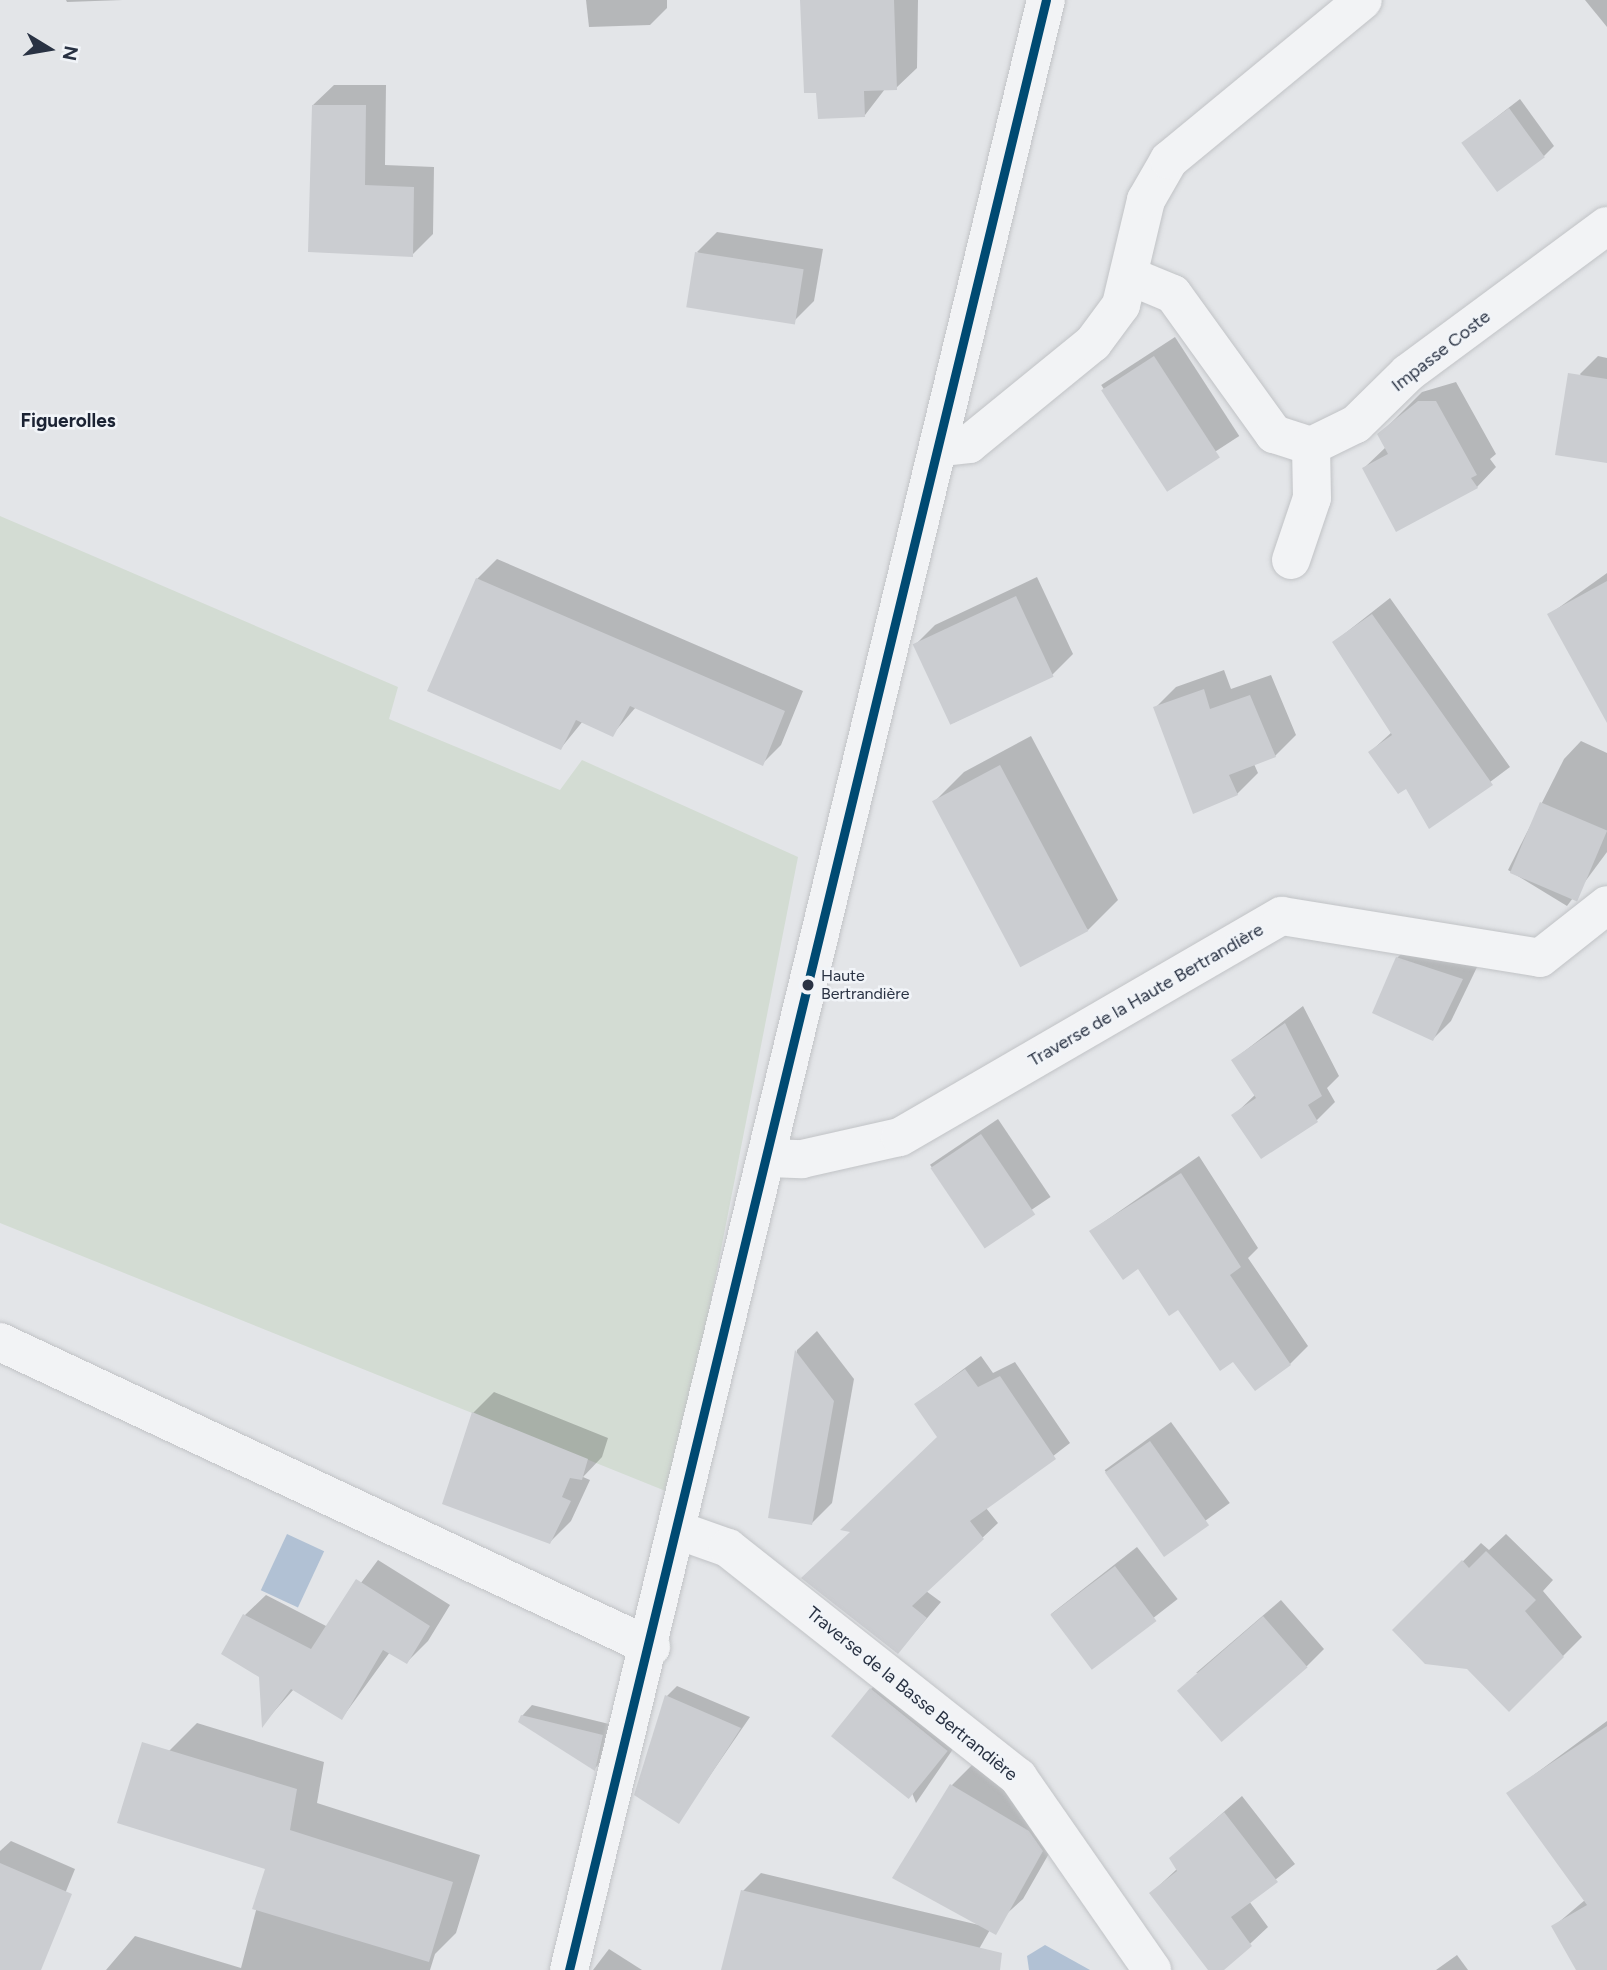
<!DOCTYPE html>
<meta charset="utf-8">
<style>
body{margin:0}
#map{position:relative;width:1607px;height:1970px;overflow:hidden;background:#e3e5e8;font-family:Figtree,sans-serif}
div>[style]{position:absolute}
.green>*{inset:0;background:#d3dcd3}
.water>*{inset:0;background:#b1c1d4;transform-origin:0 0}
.shadow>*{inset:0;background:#0003;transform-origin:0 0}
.building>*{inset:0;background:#cbcdd1;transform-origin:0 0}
.roads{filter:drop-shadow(0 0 2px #c1c3c6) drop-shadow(0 0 2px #c1c3c6)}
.street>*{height:38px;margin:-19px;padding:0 19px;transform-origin:19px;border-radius:19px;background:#f2f3f5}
.bus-1>*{height:9px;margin:-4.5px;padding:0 4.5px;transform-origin:4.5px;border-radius:4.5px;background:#004a72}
.dots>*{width:19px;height:19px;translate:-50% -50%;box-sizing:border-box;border:4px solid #f1f4f8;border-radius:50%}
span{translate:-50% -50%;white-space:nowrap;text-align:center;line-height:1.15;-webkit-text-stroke:5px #f1f4f8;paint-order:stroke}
.bus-label{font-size:16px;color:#293243}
.left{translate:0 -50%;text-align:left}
.street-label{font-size:18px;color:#293243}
.neighbourhood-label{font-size:19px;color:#1b2334;font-weight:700}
.north{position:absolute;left:14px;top:14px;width:70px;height:70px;-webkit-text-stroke:5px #f1f4f8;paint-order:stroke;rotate:101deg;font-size:19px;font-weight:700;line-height:28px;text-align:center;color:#293243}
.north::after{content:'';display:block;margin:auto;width:24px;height:32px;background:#293243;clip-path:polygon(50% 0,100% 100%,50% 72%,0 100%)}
</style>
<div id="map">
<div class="green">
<i style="clip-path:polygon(0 516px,398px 687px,389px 719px,560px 790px,582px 760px,798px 857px,673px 1494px,0 1223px)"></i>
</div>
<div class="water">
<i style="left:287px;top:1534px;width:41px;height:62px;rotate:25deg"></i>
<i style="clip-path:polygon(1045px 1945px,1090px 1970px,1029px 1970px,1027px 1956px)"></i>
</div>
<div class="shadow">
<i style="clip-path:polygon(66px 0,123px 0,67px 2px)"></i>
<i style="clip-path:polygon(586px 0,667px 0,667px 8px,650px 25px,589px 27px)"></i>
<i style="clip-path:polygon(802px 0,918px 0,917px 68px,896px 88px,885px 89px,865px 115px,818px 91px)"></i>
<i style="clip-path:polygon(1585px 0,1607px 0,1607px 27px)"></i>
<i style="clip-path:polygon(334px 85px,386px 85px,385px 165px,434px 167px,433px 234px,412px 255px,310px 251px,313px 105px)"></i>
<i style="clip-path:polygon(1520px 99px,1554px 146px,1544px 156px,1463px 143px)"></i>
<i style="clip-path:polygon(717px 232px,823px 249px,814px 301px,793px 322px,697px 252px)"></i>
<i style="left:1175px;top:337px;width:118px;height:88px;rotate:57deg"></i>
<i style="clip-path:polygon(1598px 356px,1607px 358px,1607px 414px,1580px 374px)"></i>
<i style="clip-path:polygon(1456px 382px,1496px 454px,1490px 459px,1496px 467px,1477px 487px,1364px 468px,1386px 447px,1380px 434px,1422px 392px)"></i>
<i style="clip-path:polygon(497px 559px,803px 691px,781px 745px,762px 764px,636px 707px,612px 735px,583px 721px,561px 748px,429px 691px,477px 579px)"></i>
<i style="clip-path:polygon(1607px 573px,1607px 656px,1550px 614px)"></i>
<i style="clip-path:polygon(1037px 577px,1073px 654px,1052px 675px,953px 723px,915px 645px,935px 625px)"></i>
<i style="clip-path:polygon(1390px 598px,1510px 767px,1430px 827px,1407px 786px,1370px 752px,1392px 732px,1334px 642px)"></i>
<i style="clip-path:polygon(1224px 670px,1231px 689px,1271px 675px,1296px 735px,1275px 756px,1254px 764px,1258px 773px,1237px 794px,1155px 708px,1176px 687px)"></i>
<i style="clip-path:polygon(1031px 736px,1118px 900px,1088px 930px,934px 802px,964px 772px)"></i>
<i style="clip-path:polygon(1581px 741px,1607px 753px,1607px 852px,1567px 906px,1508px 870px,1564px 759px)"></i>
<i style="clip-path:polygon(1416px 939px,1480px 961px,1451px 1021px,1433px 1039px,1397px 958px)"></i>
<i style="clip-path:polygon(1303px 1006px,1339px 1076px,1327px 1088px,1335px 1102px,1316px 1121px,1234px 1115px,1256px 1094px,1233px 1060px)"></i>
<i style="left:998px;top:1119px;width:94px;height:82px;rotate:56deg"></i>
<i style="clip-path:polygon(1199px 1156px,1258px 1248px,1248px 1258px,1308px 1346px,1290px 1364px,1234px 1359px,1138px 1267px,1091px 1231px)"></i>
<i style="clip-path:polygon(817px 1331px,854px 1379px,832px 1503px,812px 1523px,770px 1516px,797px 1350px)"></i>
<i style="clip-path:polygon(981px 1356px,993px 1373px,1015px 1362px,1070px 1443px,986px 1508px,998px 1523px,926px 1591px,941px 1602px,898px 1652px,853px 1531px,939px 1437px,916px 1404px)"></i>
<i style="clip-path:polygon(494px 1392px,608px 1438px,602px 1457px,583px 1477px,590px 1480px,571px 1521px,550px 1542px,473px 1413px)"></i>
<i style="left:1171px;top:1422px;width:100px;height:82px;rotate:54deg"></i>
<i style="clip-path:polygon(1506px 1534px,1553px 1580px,1543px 1591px,1582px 1637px,1509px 1710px,1468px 1668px,1395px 1630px,1481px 1543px,1489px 1550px)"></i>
<i style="left:1137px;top:1547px;width:66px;height:109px;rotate:52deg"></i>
<i style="clip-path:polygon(378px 1560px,450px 1605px,428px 1641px,407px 1662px,390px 1652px,342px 1718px,294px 1689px,263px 1724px,261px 1676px,245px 1615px,266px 1595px,328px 1627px)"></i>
<i style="clip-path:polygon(1281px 1600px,1324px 1649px,1307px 1666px,1196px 1673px)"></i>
<i style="clip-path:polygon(888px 1672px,964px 1733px,916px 1803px,871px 1689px)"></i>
<i style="clip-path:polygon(677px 1686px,750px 1717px,678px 1822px,667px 1696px)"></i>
<i style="clip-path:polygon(532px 1705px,613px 1725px,604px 1759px,594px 1769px,522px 1716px)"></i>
<i style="clip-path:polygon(1607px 1721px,1607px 1960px,1578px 1970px,1553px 1927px,1585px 1900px,1508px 1794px)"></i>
<i style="clip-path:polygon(197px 1723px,324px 1762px,317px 1803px,480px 1855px,456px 1933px,435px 1954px,430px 1970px,106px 1970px,135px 1936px,241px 1968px,267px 1868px,169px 1751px)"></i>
<i style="clip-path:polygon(972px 1765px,1063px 1829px,1023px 1899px,991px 1928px,967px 1970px,743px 1970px,743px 1891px,761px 1873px,979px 1925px,952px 1785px)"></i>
<i style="clip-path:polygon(1242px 1796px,1295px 1864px,1249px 1901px,1268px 1927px,1222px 1970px,1210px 1970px,1151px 1893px,1177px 1869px,1171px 1858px)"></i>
<i style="clip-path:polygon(11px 1841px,75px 1869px,34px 1970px,0 1970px,0 1851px)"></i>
<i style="clip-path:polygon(609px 1949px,642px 1970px,593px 1970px)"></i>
<i style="clip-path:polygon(1457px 1955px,1468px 1970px,1436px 1970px)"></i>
</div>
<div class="building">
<i style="clip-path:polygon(800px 0,894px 0,897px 90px,864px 91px,865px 117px,818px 119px,816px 93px,804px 93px)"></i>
<i style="clip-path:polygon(312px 105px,366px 105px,365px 185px,414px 187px,413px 257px,308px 252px)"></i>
<i style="left:1509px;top:108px;width:61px;height:59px;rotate:54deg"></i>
<i style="left:695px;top:252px;width:110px;height:56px;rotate:9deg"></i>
<i style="left:1154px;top:356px;width:121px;height:63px;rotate:57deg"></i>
<i style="clip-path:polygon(1568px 373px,1607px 379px,1607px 463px,1555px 455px)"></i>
<i style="clip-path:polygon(1418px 401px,1436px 401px,1477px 475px,1471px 478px,1478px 488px,1396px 532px,1362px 468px,1388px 454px,1377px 434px)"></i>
<i style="clip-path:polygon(476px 578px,785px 711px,763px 766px,630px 706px,613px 737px,576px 720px,561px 750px,427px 691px)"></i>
<i style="clip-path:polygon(1607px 581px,1607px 723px,1547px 614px)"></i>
<i style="left:1016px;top:596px;width:89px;height:114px;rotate:65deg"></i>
<i style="clip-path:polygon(1372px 614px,1493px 785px,1429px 829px,1406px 789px,1398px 794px,1368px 752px,1392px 735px,1332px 642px)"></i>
<i style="clip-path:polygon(1204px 689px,1210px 709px,1250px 695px,1276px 757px,1229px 775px,1238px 795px,1193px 814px,1153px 707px)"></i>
<i style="left:1000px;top:765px;width:188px;height:77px;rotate:62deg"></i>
<i style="left:1540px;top:802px;width:73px;height:77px;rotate:23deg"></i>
<i style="clip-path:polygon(1396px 957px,1463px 979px,1433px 1041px,1372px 1013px)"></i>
<i style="clip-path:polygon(1285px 1023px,1322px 1096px,1308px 1105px,1318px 1122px,1261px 1159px,1231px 1115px,1256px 1098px,1231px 1060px)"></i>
<i style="left:981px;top:1134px;width:97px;height:61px;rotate:56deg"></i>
<i style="clip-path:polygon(1181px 1173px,1241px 1267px,1230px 1275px,1291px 1365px,1255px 1391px,1233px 1362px,1220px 1371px,1178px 1310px,1169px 1316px,1138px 1269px,1123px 1280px,1089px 1231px)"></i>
<i style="clip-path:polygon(795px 1350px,834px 1401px,812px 1525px,768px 1518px)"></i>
<i style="clip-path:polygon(965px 1369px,978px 1387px,1000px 1376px,1056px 1459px,970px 1521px,984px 1539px,912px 1606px,927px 1618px,898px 1654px,801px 1578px,850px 1532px,840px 1530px,937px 1437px,914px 1404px)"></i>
<i style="clip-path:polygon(472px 1412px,588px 1459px,582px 1480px,570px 1478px,562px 1497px,571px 1501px,550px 1544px,442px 1504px)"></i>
<i style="left:1150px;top:1441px;width:103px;height:55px;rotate:55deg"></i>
<i style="clip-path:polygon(1486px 1551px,1536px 1600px,1525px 1611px,1564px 1657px,1509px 1712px,1467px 1669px,1425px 1664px,1392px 1630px,1462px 1560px,1469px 1568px)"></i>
<i style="left:1115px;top:1566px;width:69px;height:81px;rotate:53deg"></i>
<i style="clip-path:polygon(356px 1579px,430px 1626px,407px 1664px,383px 1650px,342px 1720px,291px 1689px,262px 1728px,259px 1677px,221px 1654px,243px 1614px,311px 1649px)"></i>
<i style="left:1263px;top:1616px;width:68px;height:114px;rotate:49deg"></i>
<i style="left:870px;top:1688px;width:100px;height:62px;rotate:39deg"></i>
<i style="clip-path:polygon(665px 1695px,741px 1728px,679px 1824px,634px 1795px)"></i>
<i style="clip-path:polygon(521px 1715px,603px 1735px,595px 1771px,518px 1722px)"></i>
<i style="clip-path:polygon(1607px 1726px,1607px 1970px,1576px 1970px,1551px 1926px,1587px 1905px,1506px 1793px)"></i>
<i style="clip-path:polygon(142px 1742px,297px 1789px,290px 1830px,453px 1882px,429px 1962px,252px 1909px,265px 1869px,117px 1823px)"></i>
<i style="clip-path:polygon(950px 1784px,1029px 1831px,1043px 1851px,996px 1935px,892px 1878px)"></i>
<i style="clip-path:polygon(1224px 1812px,1278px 1882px,1231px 1917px,1252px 1946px,1224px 1970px,1208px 1970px,1149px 1893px,1177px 1871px,1169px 1858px)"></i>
<i style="clip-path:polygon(0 1863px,72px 1894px,41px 1970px,0 1970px)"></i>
<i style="clip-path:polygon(741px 1890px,1002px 1953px,1000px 1970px,721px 1970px)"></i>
</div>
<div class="roads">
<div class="street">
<i style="left:1132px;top:277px;width:44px;rotate:22.5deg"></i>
<i style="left:1173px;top:294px;width:173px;rotate:54.2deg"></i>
<i style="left:1274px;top:434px;width:39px;rotate:18deg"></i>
<i style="left:1311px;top:446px;width:50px;rotate:-26.1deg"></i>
<i style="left:1356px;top:424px;width:73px;rotate:-44.4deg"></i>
<i style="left:1408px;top:373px;width:247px;rotate:-36.5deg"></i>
<i style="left:942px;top:447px;width:27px;rotate:-6deg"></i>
<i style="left:969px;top:444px;width:160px;rotate:-39.2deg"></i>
<i style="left:1093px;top:343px;width:47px;rotate:-53.6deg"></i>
<i style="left:1121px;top:305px;width:108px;rotate:-76.6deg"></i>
<i style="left:1146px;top:200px;width:46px;rotate:-60.1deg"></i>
<i style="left:1169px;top:160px;width:251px;rotate:-39.5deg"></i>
<i style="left:1291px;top:560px;width:65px;rotate:-71.3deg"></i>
<i style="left:1312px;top:498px;width:52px;rotate:-91.1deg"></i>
<i style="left:768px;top:1158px;width:34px;rotate:2deg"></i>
<i style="left:802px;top:1159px;width:100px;rotate:-12.7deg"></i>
<i style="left:900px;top:1137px;width:441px;rotate:-30.1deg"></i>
<i style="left:1282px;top:916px;width:261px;rotate:9.2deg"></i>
<i style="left:1540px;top:958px;width:85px;rotate:-38.3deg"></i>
<i style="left:0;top:1342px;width:719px;rotate:25.1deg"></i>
<i style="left:680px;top:1531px;width:51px;rotate:19.5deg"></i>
<i style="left:728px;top:1548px;width:370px;rotate:38.3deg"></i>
<i style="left:1018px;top:1777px;width:235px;rotate:55.2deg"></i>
<i style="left:569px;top:1970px;width:2027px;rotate:-76.39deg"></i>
</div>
</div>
<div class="bus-1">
<i style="left:569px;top:1970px;width:2027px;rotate:-76.39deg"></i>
</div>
<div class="dots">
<i style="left:808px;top:985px;background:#293243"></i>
</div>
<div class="bus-label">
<span class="left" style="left:821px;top:985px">Haute<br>Bertrandière</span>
</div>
<div class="street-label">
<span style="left:1441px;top:351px;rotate:-38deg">Impasse Coste</span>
<span style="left:1146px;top:995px;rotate:-30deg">Traverse de la Haute Bertrandière</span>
<span style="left:912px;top:1694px;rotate:39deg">Traverse de la Basse Bertrandière</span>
</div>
<div class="neighbourhood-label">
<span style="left:68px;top:421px">Figuerolles</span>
</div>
<div class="north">N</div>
</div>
